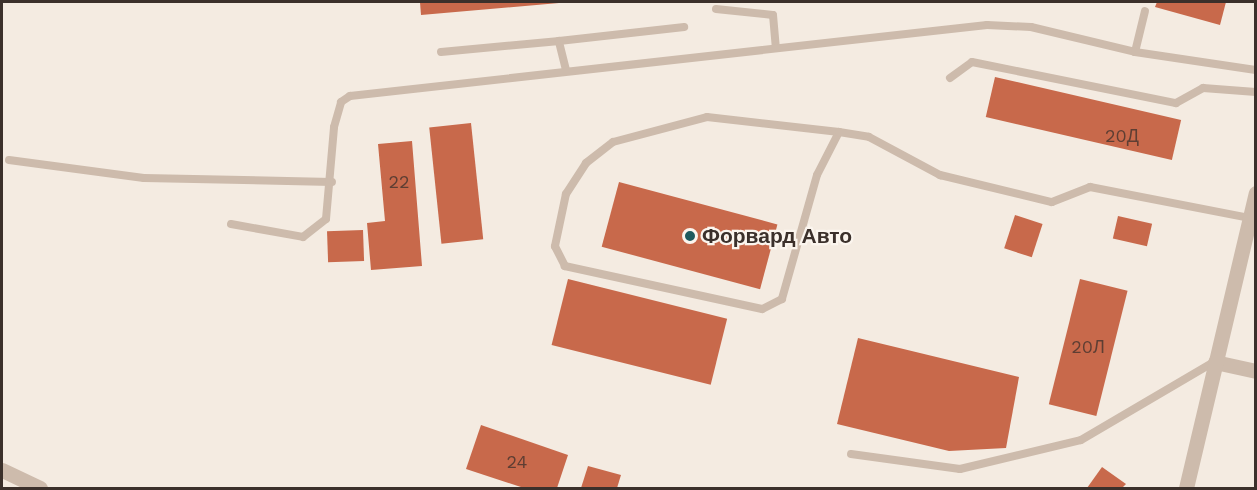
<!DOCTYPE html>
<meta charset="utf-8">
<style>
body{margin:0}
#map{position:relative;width:1257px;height:490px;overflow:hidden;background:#f4ebe1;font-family:"Work Sans",sans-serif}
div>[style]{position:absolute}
.building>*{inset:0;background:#c8694b;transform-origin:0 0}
.service>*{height:8px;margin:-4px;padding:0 4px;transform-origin:4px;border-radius:4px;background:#cdbbac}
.minor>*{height:15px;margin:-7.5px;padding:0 7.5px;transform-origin:7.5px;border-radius:7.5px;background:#cdbbac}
.tertiary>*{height:15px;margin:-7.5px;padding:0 7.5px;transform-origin:7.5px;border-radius:7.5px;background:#cdbbac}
.dots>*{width:16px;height:16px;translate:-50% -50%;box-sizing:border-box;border:3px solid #fbf5ee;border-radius:50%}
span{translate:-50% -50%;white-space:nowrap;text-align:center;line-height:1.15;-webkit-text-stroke:4.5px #fbf5ee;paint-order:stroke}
.number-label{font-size:18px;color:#5e3e33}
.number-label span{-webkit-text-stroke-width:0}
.poi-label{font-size:21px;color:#3b302b;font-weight:700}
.left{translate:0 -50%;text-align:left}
.frame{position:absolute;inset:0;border:3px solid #3b302b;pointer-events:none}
</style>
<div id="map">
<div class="building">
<i style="clip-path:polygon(420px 2px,559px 2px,559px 3px,421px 15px)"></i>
<i style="clip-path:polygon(1157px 2px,1226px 2px,1220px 25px,1155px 7px)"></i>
<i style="left:995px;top:77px;width:191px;height:41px;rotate:13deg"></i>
<i style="left:471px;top:123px;width:117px;height:42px;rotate:84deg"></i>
<i style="clip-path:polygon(412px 141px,422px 266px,371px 270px,367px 223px,385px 221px,378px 144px)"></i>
<i style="left:619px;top:182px;width:164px;height:67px;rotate:15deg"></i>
<i style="left:1015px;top:215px;width:29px;height:35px;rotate:18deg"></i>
<i style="left:1118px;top:216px;width:35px;height:23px;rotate:13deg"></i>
<i style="left:363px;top:230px;width:31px;height:36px;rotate:88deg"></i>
<i style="left:568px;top:279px;width:164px;height:68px;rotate:14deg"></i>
<i style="left:1080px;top:279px;width:49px;height:129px;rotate:14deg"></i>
<i style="clip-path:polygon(858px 338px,1019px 377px,1006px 448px,949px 451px,837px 424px)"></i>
<i style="clip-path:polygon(481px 425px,568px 455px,557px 488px,524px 488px,466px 469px)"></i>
<i style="clip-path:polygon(588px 466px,621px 475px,617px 488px,581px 488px)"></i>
<i style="clip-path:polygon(1102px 467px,1126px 484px,1122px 488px,1087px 488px)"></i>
</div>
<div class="service">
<i style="left:716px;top:9px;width:57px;rotate:6deg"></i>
<i style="left:773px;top:15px;width:32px;rotate:85deg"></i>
<i style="left:441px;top:52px;width:119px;rotate:-5.3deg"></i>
<i style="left:1135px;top:52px;width:42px;rotate:-76.3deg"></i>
<i style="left:566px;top:70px;width:30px;rotate:-104deg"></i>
<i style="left:559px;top:41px;width:126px;rotate:-6.4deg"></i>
<i style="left:950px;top:78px;width:27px;rotate:-36deg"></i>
<i style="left:972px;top:62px;width:208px;rotate:11.4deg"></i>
<i style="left:1176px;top:103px;width:31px;rotate:-29deg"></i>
<i style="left:1203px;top:88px;width:53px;rotate:4.3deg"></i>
<i style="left:839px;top:132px;width:48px;rotate:117.1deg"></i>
<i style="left:817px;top:175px;width:129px;rotate:105.8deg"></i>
<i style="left:782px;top:299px;width:22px;rotate:153deg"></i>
<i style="left:762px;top:309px;width:202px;rotate:-167.7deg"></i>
<i style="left:565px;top:266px;width:22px;rotate:-117deg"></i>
<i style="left:555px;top:246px;width:53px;rotate:-78.1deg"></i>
<i style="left:566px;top:194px;width:37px;rotate:-57deg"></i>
<i style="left:586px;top:163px;width:34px;rotate:-38deg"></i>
<i style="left:613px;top:142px;width:97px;rotate:-14.9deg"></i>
<i style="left:707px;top:117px;width:133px;rotate:6.5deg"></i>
<i style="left:839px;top:132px;width:30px;rotate:9deg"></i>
<i style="left:869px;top:137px;width:81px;rotate:28.2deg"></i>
<i style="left:940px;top:175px;width:115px;rotate:13.6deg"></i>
<i style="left:1052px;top:202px;width:41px;rotate:-21.5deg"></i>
<i style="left:1090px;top:187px;width:162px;rotate:11deg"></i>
<i style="left:9px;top:160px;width:136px;rotate:7.6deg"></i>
<i style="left:144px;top:178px;width:188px;rotate:1.2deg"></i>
<i style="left:231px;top:224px;width:73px;rotate:10.2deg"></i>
<i style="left:303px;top:237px;width:29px;rotate:-38deg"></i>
<i style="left:326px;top:219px;width:92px;rotate:-85deg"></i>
<i style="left:334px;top:127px;width:26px;rotate:-74deg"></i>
<i style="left:341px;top:102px;width:11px;rotate:-34deg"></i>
<i style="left:350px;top:96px;width:641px;rotate:-6.36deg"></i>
<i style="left:987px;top:25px;width:44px;rotate:2.6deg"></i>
<i style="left:1031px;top:27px;width:107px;rotate:13.5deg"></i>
<i style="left:1135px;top:52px;width:122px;rotate:8.5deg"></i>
<i style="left:851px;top:454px;width:110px;rotate:7.8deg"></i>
<i style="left:960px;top:469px;width:124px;rotate:-13.5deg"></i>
<i style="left:1081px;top:440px;width:154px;rotate:-30.4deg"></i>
</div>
<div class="minor">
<i style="left:1215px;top:362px;width:42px;rotate:12.4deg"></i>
<i style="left:2px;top:470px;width:42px;rotate:25.3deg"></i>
</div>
<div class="tertiary">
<i style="left:1186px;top:488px;width:303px;rotate:-76.7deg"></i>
</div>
<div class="dots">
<i style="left:690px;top:236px;background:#1f5a5e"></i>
</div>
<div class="number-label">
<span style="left:1122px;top:136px">20Д</span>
<span style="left:399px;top:182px">22</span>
<span style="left:1088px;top:347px">20Л</span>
<span style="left:517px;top:462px">24</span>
</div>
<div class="poi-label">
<span class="left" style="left:702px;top:236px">Форвард Авто</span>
</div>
<div class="frame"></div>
</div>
